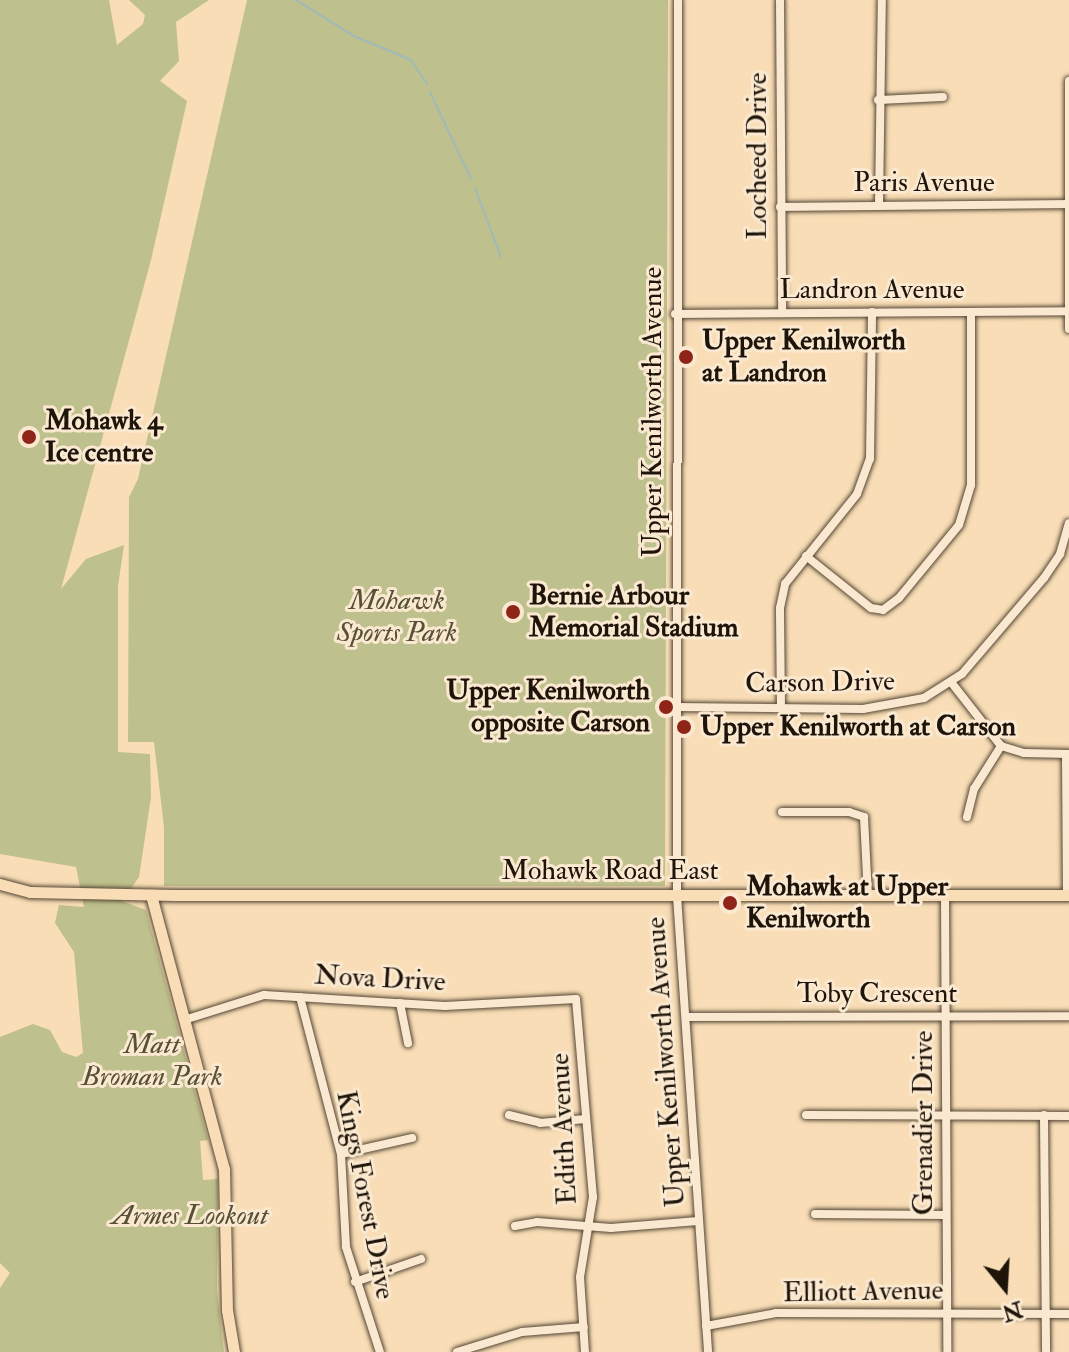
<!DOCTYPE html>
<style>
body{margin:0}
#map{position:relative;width:1069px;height:1352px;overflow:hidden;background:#f8ddb6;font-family:"IM FELL Double Pica",serif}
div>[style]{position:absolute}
.green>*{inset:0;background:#bec08d}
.stream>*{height:2px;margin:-1px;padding:0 1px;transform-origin:1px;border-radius:1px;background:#a0bab7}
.roads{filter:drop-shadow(0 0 2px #544634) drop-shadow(0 0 2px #544634)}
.minor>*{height:8px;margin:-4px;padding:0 4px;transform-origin:4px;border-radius:4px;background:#fae9d0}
.major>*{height:11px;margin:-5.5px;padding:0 5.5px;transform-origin:5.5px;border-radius:5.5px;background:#f8ddb6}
.dots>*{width:22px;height:22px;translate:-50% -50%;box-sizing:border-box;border:4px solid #fae9d0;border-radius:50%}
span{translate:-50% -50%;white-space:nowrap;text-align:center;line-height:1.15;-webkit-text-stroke:6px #fae9d0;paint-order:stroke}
.street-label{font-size:28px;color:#1e1409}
.poi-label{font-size:28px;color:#1e1409;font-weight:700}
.left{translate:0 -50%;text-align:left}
.right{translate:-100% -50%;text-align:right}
.park-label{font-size:28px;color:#565037;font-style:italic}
.north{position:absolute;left:965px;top:1248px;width:80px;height:80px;-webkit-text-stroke:6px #fae9d0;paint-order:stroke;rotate:162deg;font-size:22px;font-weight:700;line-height:32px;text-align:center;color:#1e1409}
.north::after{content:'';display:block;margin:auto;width:28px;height:36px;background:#1e1409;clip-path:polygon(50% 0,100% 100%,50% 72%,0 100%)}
</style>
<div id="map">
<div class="green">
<i style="clip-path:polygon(0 0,109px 0,117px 45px,143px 24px,145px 15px,129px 0,209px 0,176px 22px,179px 61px,160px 81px,187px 101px,151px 260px,61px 589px,86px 559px,124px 545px,118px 586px,118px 752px,150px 754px,151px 797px,139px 877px,122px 901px,146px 910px,208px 1140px,200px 1141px,203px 1180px,218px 1179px,217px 1290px,224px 1352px,0 1352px,0 1288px,10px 1273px,0 1263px,0 1037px,33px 1024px,50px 1030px,62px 1052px,76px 1057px,83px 1053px,74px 952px,55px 923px,59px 905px,84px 907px,76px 867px,0 854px)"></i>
<i style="clip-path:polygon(247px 0,668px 0,665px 886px,164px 886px,164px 827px,154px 742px,128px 742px,129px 497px,138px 479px)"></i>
</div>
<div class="stream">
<i style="left:296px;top:0;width:68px;rotate:31.8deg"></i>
<i style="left:354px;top:36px;width:62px;rotate:22.8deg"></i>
<i style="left:411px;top:60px;width:29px;rotate:56deg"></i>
<i style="left:430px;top:92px;width:96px;rotate:64.8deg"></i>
<i style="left:475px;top:188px;width:74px;rotate:69.4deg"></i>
</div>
<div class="roads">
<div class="minor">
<i style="left:678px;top:0;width:896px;rotate:90.06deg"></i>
<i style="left:677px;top:896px;width:457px;rotate:86.1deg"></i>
<i style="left:780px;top:0;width:312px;rotate:89.6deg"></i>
<i style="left:1069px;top:81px;width:248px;rotate:90deg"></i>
<i style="left:878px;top:100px;width:65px;rotate:-2.6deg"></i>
<i style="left:879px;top:204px;width:204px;rotate:-89.2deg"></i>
<i style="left:780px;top:207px;width:288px;rotate:-0.6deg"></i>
<i style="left:675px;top:314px;width:394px;rotate:-0.4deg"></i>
<i style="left:806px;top:556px;width:83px;rotate:38.7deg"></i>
<i style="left:871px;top:608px;width:12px;rotate:9deg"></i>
<i style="left:883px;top:610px;width:20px;rotate:-37deg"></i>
<i style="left:899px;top:598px;width:94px;rotate:-50.6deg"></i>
<i style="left:959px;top:525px;width:42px;rotate:-73.3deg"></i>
<i style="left:971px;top:485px;width:172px;rotate:-90deg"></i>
<i style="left:951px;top:682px;width:81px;rotate:52deg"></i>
<i style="left:1001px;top:746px;width:24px;rotate:17deg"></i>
<i style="left:1024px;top:753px;width:45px;rotate:1.3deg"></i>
<i style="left:675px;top:707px;width:188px;rotate:0.6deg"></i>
<i style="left:863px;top:709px;width:62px;rotate:-10.2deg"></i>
<i style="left:924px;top:698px;width:45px;rotate:-32.3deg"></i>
<i style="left:962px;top:674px;width:126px;rotate:-49.5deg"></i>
<i style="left:1044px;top:578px;width:29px;rotate:-56deg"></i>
<i style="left:1060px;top:554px;width:32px;rotate:-74deg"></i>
<i style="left:781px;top:708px;width:100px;rotate:-90.6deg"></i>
<i style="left:780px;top:608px;width:25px;rotate:-78deg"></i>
<i style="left:785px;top:584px;width:115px;rotate:-51.3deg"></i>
<i style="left:857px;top:494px;width:37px;rotate:-70deg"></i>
<i style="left:870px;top:459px;width:147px;rotate:-89.2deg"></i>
<i style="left:1066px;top:754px;width:142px;rotate:89.6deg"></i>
<i style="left:782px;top:812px;width:67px"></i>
<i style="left:849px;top:812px;width:16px;rotate:18deg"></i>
<i style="left:864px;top:817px;width:78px;rotate:87.1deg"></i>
<i style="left:967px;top:817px;width:29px;rotate:-76deg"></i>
<i style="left:974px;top:789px;width:51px;rotate:-57.9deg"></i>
<i style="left:945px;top:895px;width:457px;rotate:89.7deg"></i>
<i style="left:300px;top:997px;width:162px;rotate:75.4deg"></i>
<i style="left:341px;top:1154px;width:93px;rotate:86.9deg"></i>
<i style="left:346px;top:1247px;width:110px;rotate:72.1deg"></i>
<i style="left:400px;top:1003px;width:41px;rotate:78.7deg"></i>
<i style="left:686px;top:1017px;width:383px;rotate:-0.1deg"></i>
<i style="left:184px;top:1020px;width:84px;rotate:-17.4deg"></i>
<i style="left:264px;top:995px;width:181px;rotate:3.5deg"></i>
<i style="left:445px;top:1006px;width:131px;rotate:-3.1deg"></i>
<i style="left:576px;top:999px;width:199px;rotate:85.1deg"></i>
<i style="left:593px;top:1197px;width:81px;rotate:99.2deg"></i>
<i style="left:580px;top:1277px;width:75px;rotate:86.2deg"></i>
<i style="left:509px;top:1115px;width:32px;rotate:14deg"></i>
<i style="left:540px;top:1123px;width:46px;rotate:-5deg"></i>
<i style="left:806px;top:1115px;width:263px;rotate:0.2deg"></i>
<i style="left:1044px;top:1115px;width:237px;rotate:89.5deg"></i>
<i style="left:341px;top:1154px;width:73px;rotate:-12.7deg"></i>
<i style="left:815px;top:1214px;width:131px;rotate:0.4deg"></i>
<i style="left:515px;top:1226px;width:22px;rotate:-10deg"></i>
<i style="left:537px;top:1222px;width:74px;rotate:4.6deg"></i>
<i style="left:611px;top:1228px;width:87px;rotate:-4.6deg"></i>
<i style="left:355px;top:1282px;width:70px;rotate:-19.2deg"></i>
<i style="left:706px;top:1326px;width:71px;rotate:-10.5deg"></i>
<i style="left:776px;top:1313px;width:293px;rotate:0.2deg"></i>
<i style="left:457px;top:1352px;width:68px;rotate:-17.1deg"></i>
<i style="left:522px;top:1332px;width:62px;rotate:-4.6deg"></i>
</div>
<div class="major">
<i style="left:0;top:884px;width:31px;rotate:15deg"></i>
<i style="left:30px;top:892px;width:145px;rotate:1.2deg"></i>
<i style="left:175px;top:895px;width:894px"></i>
<i style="left:151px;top:895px;width:284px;rotate:75.1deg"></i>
<i style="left:224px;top:1169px;width:141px;rotate:88.8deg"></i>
<i style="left:227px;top:1310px;width:43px;rotate:80.5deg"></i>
</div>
</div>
<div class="dots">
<i style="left:686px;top:357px;background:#8f2418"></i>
<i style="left:29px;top:437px;background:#8f2418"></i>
<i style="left:513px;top:612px;background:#8f2418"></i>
<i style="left:666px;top:707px;background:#8f2418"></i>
<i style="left:684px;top:727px;background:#8f2418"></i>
<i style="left:730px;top:903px;background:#8f2418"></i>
</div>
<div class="street-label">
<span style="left:758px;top:156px;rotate:-90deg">Locheed Drive</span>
<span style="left:924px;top:183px">Paris Avenue</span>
<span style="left:872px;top:290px">Landron Avenue</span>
<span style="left:653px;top:412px;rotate:-90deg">Upper Kenilworth Avenue</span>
<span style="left:820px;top:683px;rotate:-1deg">Carson Drive</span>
<span style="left:610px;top:871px">Mohawk Road East</span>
<span style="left:380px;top:979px;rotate:3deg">Nova Drive</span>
<span style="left:877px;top:994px">Toby Crescent</span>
<span style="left:666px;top:1062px;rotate:-94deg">Upper Kenilworth Avenue</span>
<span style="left:924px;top:1123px;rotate:-90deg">Grenadier Drive</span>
<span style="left:564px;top:1129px;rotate:-93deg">Edith Avenue</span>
<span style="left:365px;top:1195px;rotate:79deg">Kings Forest Drive</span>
<span style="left:863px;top:1292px;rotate:-1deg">Elliott Avenue</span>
</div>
<div class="poi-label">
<span class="left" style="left:702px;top:357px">Upper Kenilworth<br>at Landron</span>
<span class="left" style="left:45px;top:437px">Mohawk 4<br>Ice centre</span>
<span class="left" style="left:529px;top:612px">Bernie Arbour<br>Memorial Stadium</span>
<span class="right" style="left:650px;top:707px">Upper Kenilworth<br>opposite Carson</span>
<span class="left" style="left:700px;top:727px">Upper Kenilworth at Carson</span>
<span class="left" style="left:746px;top:903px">Mohawk at Upper<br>Kenilworth</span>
</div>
<div class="park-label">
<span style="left:397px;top:617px">Mohawk<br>Sports Park</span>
<span style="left:152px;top:1061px">Matt<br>Broman Park</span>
<span style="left:190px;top:1216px">Armes Lookout</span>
</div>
<div class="north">N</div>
</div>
